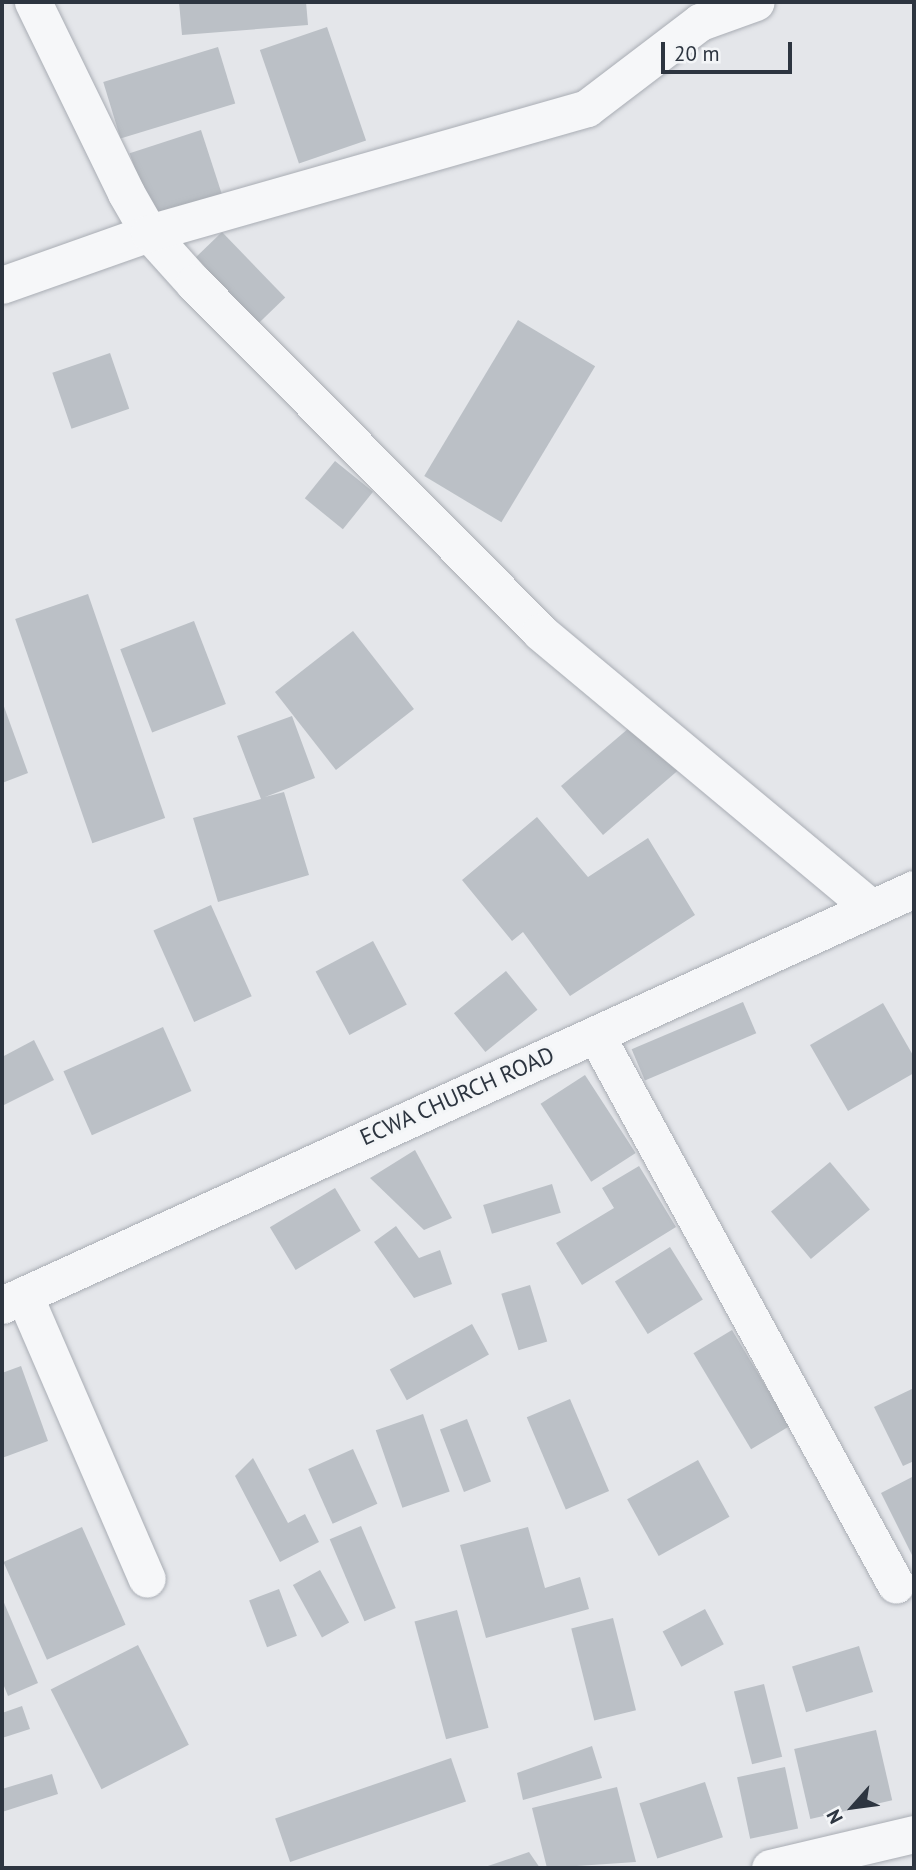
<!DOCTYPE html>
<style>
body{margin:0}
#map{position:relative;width:916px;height:1870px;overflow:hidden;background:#e4e6ea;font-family:"PT Sans",sans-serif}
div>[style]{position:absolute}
.building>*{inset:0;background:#bbc0c6;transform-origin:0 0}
.roads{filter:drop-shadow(0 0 2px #a9adb4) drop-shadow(0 0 2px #a9adb4)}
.minor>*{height:37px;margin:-18.5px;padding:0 18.5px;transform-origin:18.5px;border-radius:18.5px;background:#f6f7f9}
span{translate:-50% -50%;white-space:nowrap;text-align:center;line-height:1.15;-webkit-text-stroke:6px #f3f5f7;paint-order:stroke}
.street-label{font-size:23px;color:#2d3540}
.frame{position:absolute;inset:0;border:4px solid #2d3540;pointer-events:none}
.north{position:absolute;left:818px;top:1772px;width:70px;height:70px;-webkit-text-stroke:5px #f3f5f7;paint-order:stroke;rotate:242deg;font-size:19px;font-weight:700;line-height:28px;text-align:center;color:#2d3540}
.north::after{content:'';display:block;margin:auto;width:24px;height:32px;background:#2d3540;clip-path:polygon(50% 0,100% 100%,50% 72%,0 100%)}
.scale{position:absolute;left:661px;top:42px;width:131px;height:32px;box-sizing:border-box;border:4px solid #2d3540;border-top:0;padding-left:9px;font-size:21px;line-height:24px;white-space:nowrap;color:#2d3540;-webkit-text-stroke:5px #f3f5f7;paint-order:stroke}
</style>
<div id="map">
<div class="building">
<i style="clip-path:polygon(179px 2px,306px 2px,308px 25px,182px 35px)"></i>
<i style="left:327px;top:27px;width:120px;height:71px;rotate:71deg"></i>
<i style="left:218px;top:47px;width:59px;height:120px;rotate:73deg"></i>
<i style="left:201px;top:130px;width:71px;height:75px;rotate:72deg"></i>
<i style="left:222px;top:232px;width:91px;height:37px;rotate:46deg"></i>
<i style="left:518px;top:320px;width:90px;height:182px;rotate:31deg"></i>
<i style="left:110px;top:353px;width:59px;height:61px;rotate:71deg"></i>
<i style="left:335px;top:461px;width:49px;height:48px;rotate:39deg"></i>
<i style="left:88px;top:594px;width:237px;height:77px;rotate:71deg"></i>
<i style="left:194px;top:621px;width:89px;height:79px;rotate:69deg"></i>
<i style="left:353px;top:631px;width:99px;height:99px;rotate:52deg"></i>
<i style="clip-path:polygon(2px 701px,28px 773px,2px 783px)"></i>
<i style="clip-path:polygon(292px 716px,315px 778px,265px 797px,284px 792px,309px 875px,218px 902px,193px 818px,261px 799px,237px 736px)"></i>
<i style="clip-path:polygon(629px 728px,682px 767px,603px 835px,561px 786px)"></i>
<i style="clip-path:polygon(537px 817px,588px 877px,648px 838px,695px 915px,570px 996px,523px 932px,512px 941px,462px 880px)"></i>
<i style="left:211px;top:905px;width:100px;height:63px;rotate:66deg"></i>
<i style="left:373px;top:941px;width:72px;height:65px;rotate:62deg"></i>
<i style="left:506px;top:971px;width:50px;height:67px;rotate:51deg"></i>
<i style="left:743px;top:1002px;width:34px;height:121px;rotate:67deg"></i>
<i style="clip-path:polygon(883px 1003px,914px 1057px,914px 1073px,848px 1111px,810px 1045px)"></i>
<i style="left:163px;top:1027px;width:70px;height:109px;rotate:66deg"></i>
<i style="clip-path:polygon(34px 1040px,54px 1080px,2px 1106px,2px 1057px)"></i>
<i style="left:585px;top:1075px;width:93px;height:53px;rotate:57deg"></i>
<i style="clip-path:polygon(415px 1150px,452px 1218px,424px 1230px,370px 1178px)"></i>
<i style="left:830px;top:1162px;width:62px;height:77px;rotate:50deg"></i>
<i style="clip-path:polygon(639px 1166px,676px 1227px,582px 1285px,556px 1243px,614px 1208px,602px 1188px)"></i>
<i style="left:552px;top:1184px;width:30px;height:72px;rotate:73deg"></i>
<i style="left:335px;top:1188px;width:50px;height:76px;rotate:59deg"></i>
<i style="clip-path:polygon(396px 1226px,419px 1258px,440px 1250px,452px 1284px,414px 1298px,374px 1242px)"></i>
<i style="left:670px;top:1247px;width:62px;height:65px;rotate:58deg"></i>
<i style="left:530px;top:1285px;width:59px;height:30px;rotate:73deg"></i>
<i style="left:472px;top:1324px;width:35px;height:94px;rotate:61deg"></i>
<i style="left:732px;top:1330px;width:112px;height:45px;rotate:59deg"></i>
<i style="clip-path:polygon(21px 1366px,48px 1441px,2px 1458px,2px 1373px)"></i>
<i style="clip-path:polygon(914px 1388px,914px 1461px,903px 1466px,874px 1407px)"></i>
<i style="left:570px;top:1399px;width:100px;height:47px;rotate:67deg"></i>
<i style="left:423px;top:1414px;width:82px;height:50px;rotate:71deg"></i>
<i style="left:467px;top:1419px;width:67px;height:29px;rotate:69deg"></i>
<i style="left:353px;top:1449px;width:60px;height:49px;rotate:66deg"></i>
<i style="clip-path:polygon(253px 1458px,288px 1523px,305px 1514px,319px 1542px,280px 1562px,235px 1476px)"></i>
<i style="left:698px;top:1460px;width:65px;height:81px;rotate:61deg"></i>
<i style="clip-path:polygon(914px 1476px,914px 1559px,881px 1493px)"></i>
<i style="left:361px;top:1526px;width:89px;height:34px;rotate:67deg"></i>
<i style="left:82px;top:1527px;width:107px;height:86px;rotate:66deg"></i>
<i style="clip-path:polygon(528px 1527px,545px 1588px,580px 1577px,589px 1609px,486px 1638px,460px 1545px)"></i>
<i style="left:320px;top:1570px;width:60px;height:31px;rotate:61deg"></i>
<i style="left:279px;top:1589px;width:50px;height:32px;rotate:69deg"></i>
<i style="clip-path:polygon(2px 1598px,38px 1683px,8px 1696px,2px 1681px)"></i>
<i style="left:705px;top:1609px;width:40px;height:48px;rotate:62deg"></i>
<i style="left:457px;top:1610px;width:122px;height:44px;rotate:75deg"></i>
<i style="left:613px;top:1618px;width:95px;height:43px;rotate:76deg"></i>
<i style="left:138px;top:1645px;width:112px;height:98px;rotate:63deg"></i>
<i style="left:859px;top:1646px;width:48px;height:70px;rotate:73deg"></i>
<i style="left:764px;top:1684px;width:75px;height:31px;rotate:76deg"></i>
<i style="clip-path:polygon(22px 1706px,30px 1729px,2px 1738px,2px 1713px)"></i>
<i style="left:876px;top:1730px;width:72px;height:84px;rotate:77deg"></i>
<i style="clip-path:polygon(592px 1746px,602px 1778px,523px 1800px,517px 1773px)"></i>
<i style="left:451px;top:1758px;width:46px;height:186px;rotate:71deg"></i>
<i style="left:785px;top:1767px;width:63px;height:49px;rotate:78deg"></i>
<i style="clip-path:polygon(52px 1774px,58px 1794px,2px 1812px,2px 1789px)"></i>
<i style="left:705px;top:1782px;width:58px;height:69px;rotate:72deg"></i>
<i style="clip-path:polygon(617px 1787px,636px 1862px,547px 1868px,532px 1808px)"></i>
<i style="clip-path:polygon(529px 1852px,540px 1868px,482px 1868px)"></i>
</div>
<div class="roads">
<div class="minor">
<i style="left:33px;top:2px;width:212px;rotate:64deg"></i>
<i style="left:126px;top:193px;width:46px;rotate:60.1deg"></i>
<i style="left:149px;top:233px;width:67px;rotate:48deg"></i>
<i style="left:194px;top:283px;width:491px;rotate:45.2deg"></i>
<i style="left:540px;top:632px;width:431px;rotate:39.8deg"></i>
<i style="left:2px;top:285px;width:156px;rotate:-19.5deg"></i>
<i style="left:149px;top:233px;width:455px;rotate:-15.9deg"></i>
<i style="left:587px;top:108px;width:142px;rotate:-37.3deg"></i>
<i style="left:700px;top:22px;width:59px;rotate:-19.7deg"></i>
<i style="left:596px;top:1035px;width:626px;rotate:61.39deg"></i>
<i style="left:24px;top:1295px;width:309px;rotate:66.6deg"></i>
<i style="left:2px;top:1305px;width:1002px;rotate:-24.52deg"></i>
<i style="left:770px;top:1868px;width:148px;rotate:-13.3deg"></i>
</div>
</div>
<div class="street-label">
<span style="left:457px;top:1096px;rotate:-24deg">ECWA CHURCH ROAD</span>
</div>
<div class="frame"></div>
<div class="north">N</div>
<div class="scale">20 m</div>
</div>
